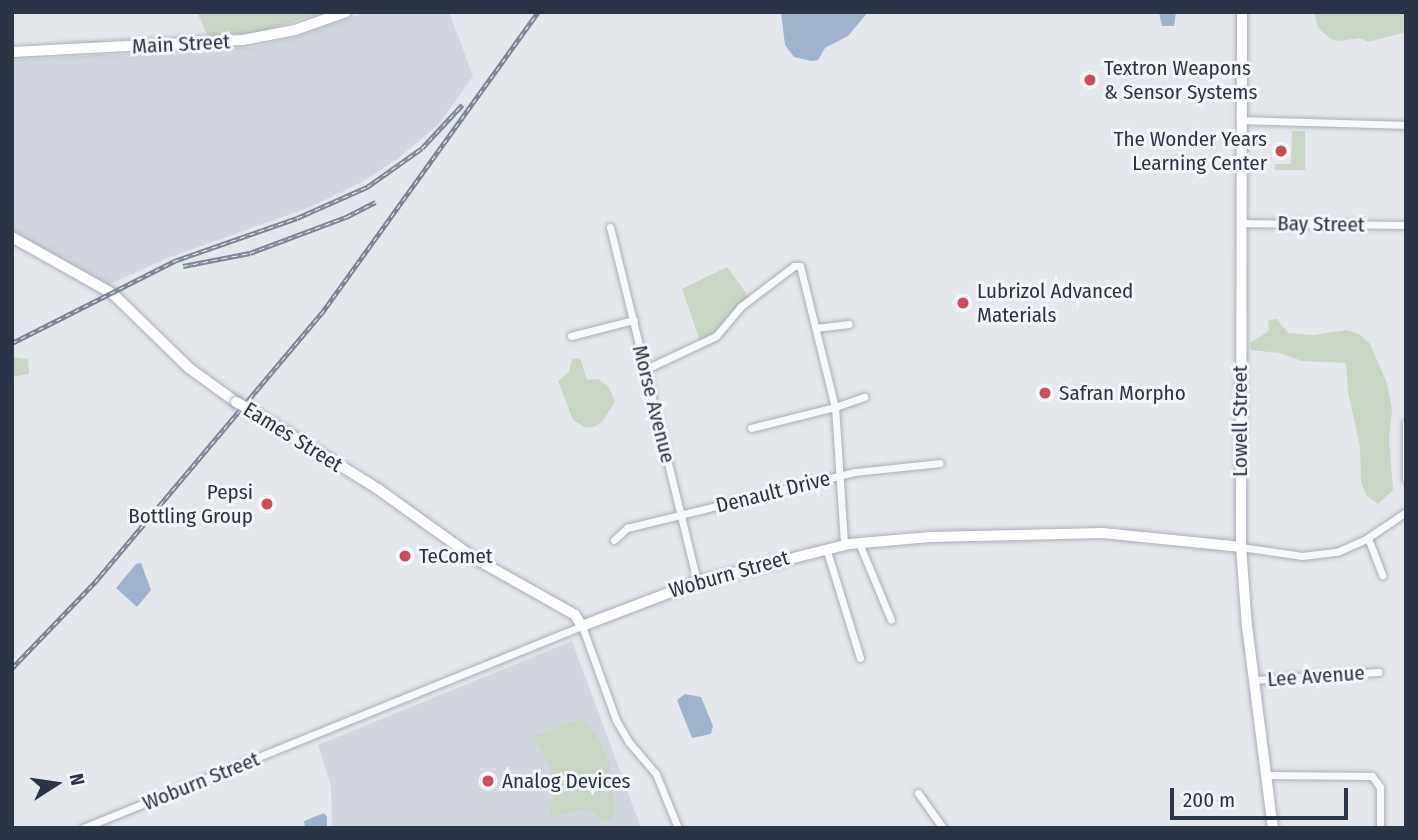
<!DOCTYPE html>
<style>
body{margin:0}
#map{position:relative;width:1418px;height:840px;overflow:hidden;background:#e4e7ec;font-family:"Fira Sans Condensed",sans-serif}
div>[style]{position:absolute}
.built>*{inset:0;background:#d2d6de}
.green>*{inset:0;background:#c9d6c5}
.water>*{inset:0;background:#9fb4cc}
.roads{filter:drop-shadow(0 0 2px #a9aeb7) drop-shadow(0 0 2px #a9aeb7)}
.minor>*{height:7px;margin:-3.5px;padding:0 3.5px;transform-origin:3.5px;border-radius:3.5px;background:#f7f8fa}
.major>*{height:10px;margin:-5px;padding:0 5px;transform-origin:5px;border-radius:5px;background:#fff}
.rail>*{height:4.5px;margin-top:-2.25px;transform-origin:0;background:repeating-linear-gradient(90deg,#f4f6f9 0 5px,#7d8696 0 10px);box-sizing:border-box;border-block:2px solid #7d8696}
.bridges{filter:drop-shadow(0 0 2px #a3abb8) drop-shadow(0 0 2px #a3abb8)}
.major-bridge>*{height:10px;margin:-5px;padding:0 5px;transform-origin:5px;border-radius:5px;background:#fff}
.dots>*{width:19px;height:19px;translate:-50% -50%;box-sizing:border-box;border:4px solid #f4f6f9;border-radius:50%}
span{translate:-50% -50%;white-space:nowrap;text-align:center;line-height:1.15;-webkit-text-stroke:6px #f4f6f9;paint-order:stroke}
.street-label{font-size:21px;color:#2b3445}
.poi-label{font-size:21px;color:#2b3445}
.left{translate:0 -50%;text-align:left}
.right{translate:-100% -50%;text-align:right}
.frame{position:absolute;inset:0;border:14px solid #2b3445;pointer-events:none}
.north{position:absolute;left:21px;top:749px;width:70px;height:70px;-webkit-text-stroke:5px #f4f6f9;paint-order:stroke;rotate:78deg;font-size:19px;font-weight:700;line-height:28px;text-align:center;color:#2b3445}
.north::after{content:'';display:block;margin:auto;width:24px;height:32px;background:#2b3445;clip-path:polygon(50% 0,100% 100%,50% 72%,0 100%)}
.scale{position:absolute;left:1170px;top:788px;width:178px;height:32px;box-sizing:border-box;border:4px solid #2b3445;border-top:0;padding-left:9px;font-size:21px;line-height:24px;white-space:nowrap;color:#2b3445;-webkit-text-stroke:5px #f4f6f9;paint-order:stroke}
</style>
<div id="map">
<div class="built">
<i style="clip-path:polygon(367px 12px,449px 12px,473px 76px,439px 124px,397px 159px,362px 182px,310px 207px,165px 259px,106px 286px,12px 232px,12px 60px,252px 47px,294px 38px)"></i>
<i style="clip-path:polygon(572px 641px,641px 828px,332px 828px,331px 786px,318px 745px)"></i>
</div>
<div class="green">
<i style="clip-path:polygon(197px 12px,326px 12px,258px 32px,208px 37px)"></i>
<i style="clip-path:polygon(1314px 12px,1406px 12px,1406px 32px,1368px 42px,1359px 38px,1340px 41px,1331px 39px,1318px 28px)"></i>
<i style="clip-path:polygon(1292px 131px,1305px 131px,1305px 170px,1275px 170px,1275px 164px,1291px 164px)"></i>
<i style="clip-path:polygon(727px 267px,749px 297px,722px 328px,700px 341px,682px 289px)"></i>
<i style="clip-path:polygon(1277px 319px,1288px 333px,1313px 335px,1347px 330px,1359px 334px,1370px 344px,1387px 383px,1392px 410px,1389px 440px,1393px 490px,1378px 504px,1366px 495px,1361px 481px,1360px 447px,1348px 392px,1346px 363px,1302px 361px,1280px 353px,1251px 350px,1250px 343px,1269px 331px,1268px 320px)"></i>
<i style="clip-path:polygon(12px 357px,28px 359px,29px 374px,12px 377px)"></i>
<i style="clip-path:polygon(580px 358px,587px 380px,598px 379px,609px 387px,615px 402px,602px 422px,594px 427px,586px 428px,573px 420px,558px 381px,569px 372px,572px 359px)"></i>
<i style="clip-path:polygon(580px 719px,589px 724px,599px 739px,610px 766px,615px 816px,602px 822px,591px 808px,555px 817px,549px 814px,557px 784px,534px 736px)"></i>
</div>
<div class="water">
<i style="clip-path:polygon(781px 12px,868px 12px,848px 36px,825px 48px,818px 60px,811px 61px,794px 57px,785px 45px)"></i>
<i style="clip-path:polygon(1159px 12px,1176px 12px,1174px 26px,1162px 26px)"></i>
<i style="clip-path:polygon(141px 563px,151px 590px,137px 607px,116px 588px,136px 564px)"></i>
<i style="clip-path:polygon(685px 694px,701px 697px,713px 726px,711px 734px,692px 738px,677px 700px)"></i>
<i style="clip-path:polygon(324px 813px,327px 817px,327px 828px,305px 828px,304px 821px)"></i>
</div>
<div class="roads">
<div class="minor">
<i style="left:1241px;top:120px;width:165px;rotate:1.7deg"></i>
<i style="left:1240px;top:223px;width:162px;rotate:0.7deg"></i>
<i style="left:610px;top:227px;width:366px;rotate:76.2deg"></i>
<i style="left:816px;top:328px;width:33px;rotate:-7deg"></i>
<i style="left:571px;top:336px;width:65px;rotate:-14.3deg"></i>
<i style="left:646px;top:369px;width:77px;rotate:-25.2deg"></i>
<i style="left:716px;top:336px;width:38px;rotate:-50deg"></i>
<i style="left:740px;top:307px;width:68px;rotate:-37.2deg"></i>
<i style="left:794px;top:266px;width:6px"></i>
<i style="left:800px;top:266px;width:145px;rotate:76.1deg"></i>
<i style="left:835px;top:407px;width:137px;rotate:86.2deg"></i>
<i style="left:1406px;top:423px;width:56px;rotate:90deg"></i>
<i style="left:751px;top:428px;width:87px;rotate:-14deg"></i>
<i style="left:835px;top:407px;width:31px;rotate:-19deg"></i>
<i style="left:1368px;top:538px;width:40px;rotate:69deg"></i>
<i style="left:614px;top:540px;width:18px;rotate:-43deg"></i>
<i style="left:627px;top:528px;width:235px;rotate:-13.8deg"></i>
<i style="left:855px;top:472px;width:85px;rotate:-6deg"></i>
<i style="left:859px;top:543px;width:83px;rotate:67.4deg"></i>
<i style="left:1241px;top:547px;width:62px;rotate:8.4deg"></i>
<i style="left:1302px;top:556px;width:35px;rotate:-7deg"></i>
<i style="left:1337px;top:552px;width:32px;rotate:-24deg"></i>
<i style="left:1366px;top:539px;width:48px;rotate:-34deg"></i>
<i style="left:826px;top:548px;width:115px;rotate:72.8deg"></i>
<i style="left:1254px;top:680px;width:125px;rotate:-3.7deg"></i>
<i style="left:1266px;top:775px;width:106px;rotate:0.5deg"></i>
<i style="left:1372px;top:776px;width:14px;rotate:54deg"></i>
<i style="left:1380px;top:787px;width:41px;rotate:90deg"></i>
<i style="left:918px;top:793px;width:43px;rotate:54.5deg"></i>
<i style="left:83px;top:828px;width:538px;rotate:-22.04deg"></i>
<i style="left:582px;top:626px;width:100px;rotate:70.1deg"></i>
<i style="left:616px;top:720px;width:24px;rotate:60deg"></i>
<i style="left:628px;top:741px;width:43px;rotate:49.7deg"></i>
<i style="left:656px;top:774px;width:58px;rotate:67.8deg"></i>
</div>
<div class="major">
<i style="left:1242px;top:12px;width:535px;rotate:90.11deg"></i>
<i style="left:1241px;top:547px;width:79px;rotate:85.7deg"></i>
<i style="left:1247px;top:626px;width:204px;rotate:82.7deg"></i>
<i style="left:12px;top:52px;width:231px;rotate:-3deg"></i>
<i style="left:243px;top:40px;width:53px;rotate:-10.9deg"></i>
<i style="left:295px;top:30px;width:54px;rotate:-19.4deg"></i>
<i style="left:12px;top:237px;width:116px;rotate:29.4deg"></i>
<i style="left:113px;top:294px;width:106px;rotate:44.2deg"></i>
<i style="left:189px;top:368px;width:58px;rotate:35.9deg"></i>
<i style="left:249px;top:409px;width:152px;rotate:31.8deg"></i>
<i style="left:378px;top:489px;width:118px;rotate:35.7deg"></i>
<i style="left:474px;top:558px;width:116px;rotate:29.4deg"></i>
<i style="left:575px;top:615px;width:13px;rotate:58deg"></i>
<i style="left:582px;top:626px;width:123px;rotate:-20.9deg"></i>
<i style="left:697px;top:582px;width:157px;rotate:-14deg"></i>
<i style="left:849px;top:544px;width:82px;rotate:-4.9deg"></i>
<i style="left:931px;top:537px;width:172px;rotate:-1.3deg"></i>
<i style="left:1103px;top:533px;width:139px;rotate:5.8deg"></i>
</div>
</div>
<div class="rail">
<i style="left:183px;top:266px;width:68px;rotate:-11deg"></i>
<i style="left:250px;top:253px;width:103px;rotate:-20.6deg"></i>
<i style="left:346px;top:217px;width:33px;rotate:-27deg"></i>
<i style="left:12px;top:343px;width:182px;rotate:-26.8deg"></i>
<i style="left:174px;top:261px;width:130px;rotate:-19.3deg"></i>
<i style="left:297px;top:218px;width:77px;rotate:-23.9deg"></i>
<i style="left:367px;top:187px;width:67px;rotate:-35.3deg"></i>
<i style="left:422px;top:148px;width:59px;rotate:-47.1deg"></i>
<i style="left:12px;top:668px;width:120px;rotate:-46deg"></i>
<i style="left:95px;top:582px;width:351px;rotate:-49.9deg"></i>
<i style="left:321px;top:314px;width:372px;rotate:-54.3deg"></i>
</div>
<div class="bridges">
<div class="major-bridge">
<i style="left:236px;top:402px;width:15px;rotate:28deg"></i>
</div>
</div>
<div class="dots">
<i style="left:1090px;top:80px;background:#d1495b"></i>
<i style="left:1281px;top:151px;background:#d1495b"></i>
<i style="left:963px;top:303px;background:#d1495b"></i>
<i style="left:1045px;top:393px;background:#d1495b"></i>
<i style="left:267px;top:504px;background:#d1495b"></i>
<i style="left:405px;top:556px;background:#d1495b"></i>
<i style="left:488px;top:781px;background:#d1495b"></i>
</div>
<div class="street-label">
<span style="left:181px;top:44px;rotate:-3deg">Main Street</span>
<span style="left:1321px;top:224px;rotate:1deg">Bay Street</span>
<span style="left:654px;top:404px;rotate:76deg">Morse Avenue</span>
<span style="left:1240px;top:421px;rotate:-90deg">Lowell Street</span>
<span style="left:293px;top:437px;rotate:32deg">Eames Street</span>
<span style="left:773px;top:492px;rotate:-14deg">Denault Drive</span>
<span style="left:729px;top:574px;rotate:-16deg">Woburn Street</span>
<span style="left:1316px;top:676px;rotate:-4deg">Lee Avenue</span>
<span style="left:201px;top:781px;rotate:-22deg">Woburn Street</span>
</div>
<div class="poi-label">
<span class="left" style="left:1104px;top:80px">Textron Weapons<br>&amp; Sensor Systems</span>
<span class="right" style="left:1267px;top:151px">The Wonder Years<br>Learning Center</span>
<span class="left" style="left:977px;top:303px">Lubrizol Advanced<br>Materials</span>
<span class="left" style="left:1059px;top:393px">Safran Morpho</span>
<span class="right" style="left:253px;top:504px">Pepsi<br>Bottling Group</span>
<span class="left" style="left:419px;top:556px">TeComet</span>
<span class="left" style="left:502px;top:781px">Analog Devices</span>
</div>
<div class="frame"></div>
<div class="north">N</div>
<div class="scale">200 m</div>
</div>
